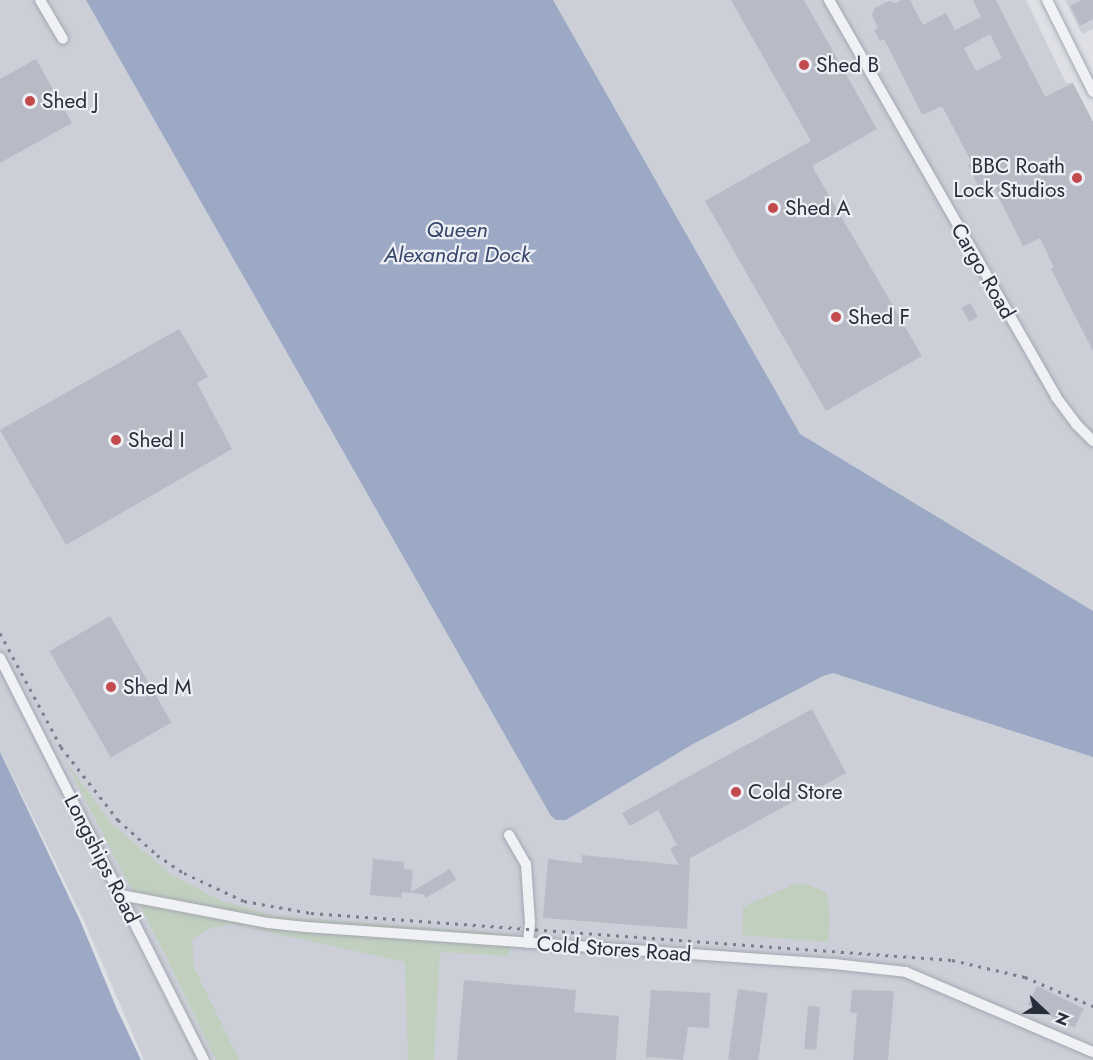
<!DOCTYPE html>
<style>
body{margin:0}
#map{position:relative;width:1093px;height:1060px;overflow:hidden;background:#dee0e6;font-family:Jost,sans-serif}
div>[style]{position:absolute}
.built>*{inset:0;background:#cccfd8}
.green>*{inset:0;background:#c1cfbf}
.water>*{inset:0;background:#9ba9c4}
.pier>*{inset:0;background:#dee0e6}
.building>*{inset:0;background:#b8bbc5;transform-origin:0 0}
.roads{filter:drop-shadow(0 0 2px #a4a7b0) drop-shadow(0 0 2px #a4a7b0)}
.minor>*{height:10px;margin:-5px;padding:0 5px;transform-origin:5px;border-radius:5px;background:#f0f1f5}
.rail>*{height:3px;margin-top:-1.5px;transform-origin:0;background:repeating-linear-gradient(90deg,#787e8e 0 3px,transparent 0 9px)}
.dots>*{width:16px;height:16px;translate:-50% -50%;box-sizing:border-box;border:3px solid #edeff4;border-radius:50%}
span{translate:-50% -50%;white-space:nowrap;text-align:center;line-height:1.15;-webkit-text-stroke:4.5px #edeff4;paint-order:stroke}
.poi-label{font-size:21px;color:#282d3c}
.left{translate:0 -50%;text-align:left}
.right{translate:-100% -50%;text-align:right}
.street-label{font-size:21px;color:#282d3c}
.water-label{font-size:22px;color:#36476c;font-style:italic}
.north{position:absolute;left:1015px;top:982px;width:60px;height:60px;-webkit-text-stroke:4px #edeff4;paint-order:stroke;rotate:112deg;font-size:16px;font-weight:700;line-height:24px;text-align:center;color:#282d3c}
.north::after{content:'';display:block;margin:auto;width:21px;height:27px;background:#282d3c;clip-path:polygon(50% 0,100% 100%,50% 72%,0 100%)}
</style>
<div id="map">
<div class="built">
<i style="clip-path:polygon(0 0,1026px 0,1066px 83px,1073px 83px,1093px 122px,1093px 1060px,141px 1060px,80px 920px,0 752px)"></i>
<i style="clip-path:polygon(1065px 0,1093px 0,1093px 29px,1082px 34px)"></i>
</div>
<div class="green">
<i style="clip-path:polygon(64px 759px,111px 823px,170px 874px,222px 901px,275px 916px,512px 934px,509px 956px,440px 952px,434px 1060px,408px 1060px,405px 962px,233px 924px,210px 928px,192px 939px,194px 967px,239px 1060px,216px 1060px,166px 956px)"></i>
<i style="clip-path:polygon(806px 884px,826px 892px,830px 915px,828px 942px,742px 935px,743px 907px,792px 885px)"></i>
</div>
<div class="water">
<i style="clip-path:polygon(86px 0,553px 0,800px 434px,1093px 611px,1093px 757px,833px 673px,823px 676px,693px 744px,566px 820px,556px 820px,551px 816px)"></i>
<i style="clip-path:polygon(0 752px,80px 920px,141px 1060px,0 1060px)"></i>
</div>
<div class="pier">
<i style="clip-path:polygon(0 749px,83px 919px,144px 1060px,141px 1060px,116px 1007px,80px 920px)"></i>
</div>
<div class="building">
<i style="clip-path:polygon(731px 0,804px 0,877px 129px,812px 166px,922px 356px,826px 411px,705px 201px,811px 141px)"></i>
<i style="clip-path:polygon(evenodd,901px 0,910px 0,923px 25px,946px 13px,955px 30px,981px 17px,973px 0,996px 0,1045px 97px,1073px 83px,1093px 122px,1093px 351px,1053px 273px,1051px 269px,1054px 268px,1040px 238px,1023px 246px,992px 184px,980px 190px,968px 165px,972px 163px,942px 106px,922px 115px,884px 39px,880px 41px,874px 30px,878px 28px,872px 15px,875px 8px,889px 1px,896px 3px,901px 0,990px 34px,1002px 58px,976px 71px,964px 48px,990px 34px)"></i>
<i style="clip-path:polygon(1082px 0,1093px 0,1093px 19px,1080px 26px,1070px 6px)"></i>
<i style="clip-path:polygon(36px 59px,72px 123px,0 163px,0 79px)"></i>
<i style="left:970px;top:303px;width:16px;height:10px;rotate:60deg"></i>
<i style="clip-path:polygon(179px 329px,208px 377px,197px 383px,232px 449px,66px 545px,0 430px)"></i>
<i style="left:110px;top:616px;width:123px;height:70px;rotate:60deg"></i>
<i style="clip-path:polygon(812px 709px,846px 773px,690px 858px,687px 929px,543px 918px,548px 859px,582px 863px,582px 855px,679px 865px,670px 849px,677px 845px,658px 810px,630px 826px,622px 813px)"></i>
<i style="clip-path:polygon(373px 859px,404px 862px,404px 869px,413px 870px,411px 892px,450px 869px,456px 880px,426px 898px,423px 894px,402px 892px,401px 898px,370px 895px)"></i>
<i style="clip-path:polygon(464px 980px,576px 990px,574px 1012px,619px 1016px,616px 1060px,457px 1060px)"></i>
<i style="left:1037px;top:986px;width:52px;height:21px;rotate:26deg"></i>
<i style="left:738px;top:989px;width:30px;height:71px;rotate:8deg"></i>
<i style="clip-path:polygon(651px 990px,710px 993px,709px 1028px,688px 1027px,683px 1060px,646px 1057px)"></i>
<i style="clip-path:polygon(852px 990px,894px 991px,888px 1060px,853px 1060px,857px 1014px,850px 1012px)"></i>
<i style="left:808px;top:1006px;width:12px;height:43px;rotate:5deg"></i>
</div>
<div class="roads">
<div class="minor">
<i style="left:40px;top:0;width:45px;rotate:59.5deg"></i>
<i style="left:829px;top:0;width:457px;rotate:60.2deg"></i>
<i style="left:1056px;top:397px;width:34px;rotate:53deg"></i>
<i style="left:1076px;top:424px;width:24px;rotate:45deg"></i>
<i style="left:1047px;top:0;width:103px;rotate:63.4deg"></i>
<i style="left:0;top:658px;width:451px;rotate:63.1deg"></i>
<i style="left:509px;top:835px;width:34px;rotate:60deg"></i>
<i style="left:526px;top:864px;width:59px;rotate:86.1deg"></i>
<i style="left:530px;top:923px;width:20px;rotate:96deg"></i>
<i style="left:121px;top:895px;width:150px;rotate:10.8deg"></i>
<i style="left:268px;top:923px;width:38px;rotate:6deg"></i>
<i style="left:306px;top:927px;width:529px;rotate:4.01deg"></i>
<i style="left:834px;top:964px;width:72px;rotate:6.3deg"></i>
<i style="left:906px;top:972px;width:203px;rotate:23.2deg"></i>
</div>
</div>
<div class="rail">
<i style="left:0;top:633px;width:129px;rotate:61.8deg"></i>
<i style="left:61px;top:747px;width:93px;rotate:52deg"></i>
<i style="left:118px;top:820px;width:52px;rotate:41.9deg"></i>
<i style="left:157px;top:855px;width:32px;rotate:34deg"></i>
<i style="left:184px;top:873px;width:66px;rotate:25deg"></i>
<i style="left:244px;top:901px;width:68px;rotate:10.2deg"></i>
<i style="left:311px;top:913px;width:643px;rotate:4.19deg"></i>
<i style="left:952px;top:960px;width:75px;rotate:13.1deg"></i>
<i style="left:1025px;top:977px;width:74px;rotate:23.1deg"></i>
</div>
<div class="dots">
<i style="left:804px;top:65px;background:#c34b4d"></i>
<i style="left:30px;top:101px;background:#c34b4d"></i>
<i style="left:1077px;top:178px;background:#c34b4d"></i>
<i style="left:773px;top:208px;background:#c34b4d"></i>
<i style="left:836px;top:317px;background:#c34b4d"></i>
<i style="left:116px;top:440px;background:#c34b4d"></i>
<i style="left:111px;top:687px;background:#c34b4d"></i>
<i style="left:736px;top:792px;background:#c34b4d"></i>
</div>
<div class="poi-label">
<span class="left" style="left:816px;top:65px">Shed B</span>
<span class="left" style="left:42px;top:101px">Shed J</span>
<span class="right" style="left:1065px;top:178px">BBC Roath<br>Lock Studios</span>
<span class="left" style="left:785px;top:208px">Shed A</span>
<span class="left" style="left:848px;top:317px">Shed F</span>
<span class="left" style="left:128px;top:440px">Shed I</span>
<span class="left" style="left:123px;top:687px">Shed M</span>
<span class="left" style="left:748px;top:792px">Cold Store</span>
</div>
<div class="street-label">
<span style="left:983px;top:271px;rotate:60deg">Cargo Road</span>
<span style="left:102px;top:859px;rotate:63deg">Longships Road</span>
<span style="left:614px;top:949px;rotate:4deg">Cold Stores Road</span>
</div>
<div class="water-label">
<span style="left:457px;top:242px">Queen<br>Alexandra Dock</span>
</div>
<div class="north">N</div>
</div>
